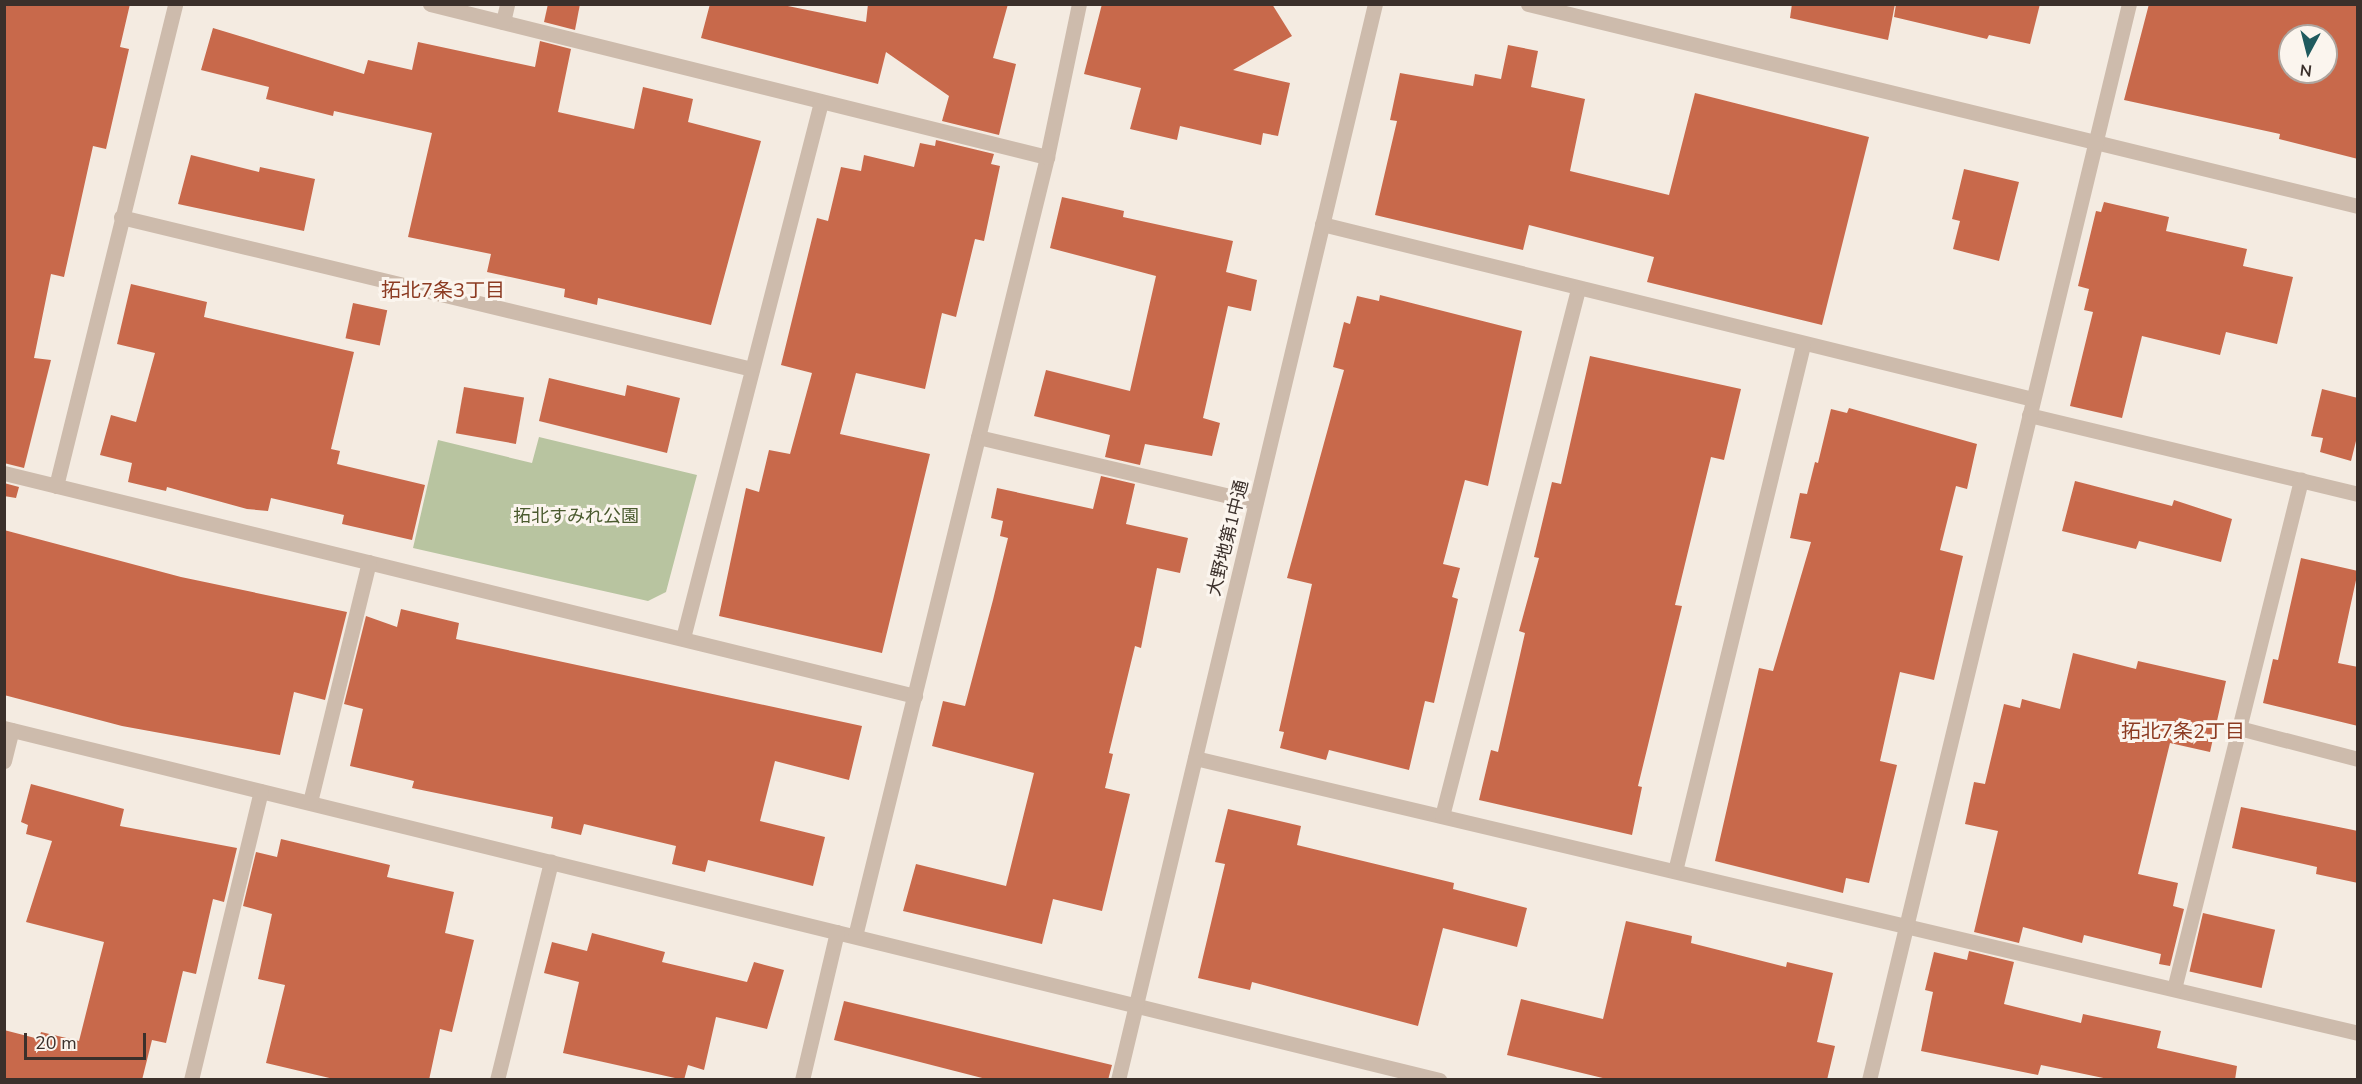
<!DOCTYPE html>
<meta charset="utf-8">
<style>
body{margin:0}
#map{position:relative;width:2362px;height:1084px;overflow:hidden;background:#f4ebe1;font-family:"Nunito Sans","Noto Sans JP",sans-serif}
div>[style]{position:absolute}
.green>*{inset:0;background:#b8c4a0}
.building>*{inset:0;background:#c8694b;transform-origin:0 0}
.minor>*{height:15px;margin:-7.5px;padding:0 7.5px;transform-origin:7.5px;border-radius:7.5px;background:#cdbbac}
span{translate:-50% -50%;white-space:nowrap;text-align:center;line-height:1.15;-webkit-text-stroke:6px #fbf5ee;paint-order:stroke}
.park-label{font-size:18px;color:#4a5a2e}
.street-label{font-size:18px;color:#3b302b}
.neighbourhood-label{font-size:20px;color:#8c3b22}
.frame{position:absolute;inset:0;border:6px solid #3b302b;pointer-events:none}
.north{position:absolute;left:2278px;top:24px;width:60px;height:60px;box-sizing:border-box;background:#fbf5ee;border:2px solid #aea6a0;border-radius:50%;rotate:187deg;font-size:16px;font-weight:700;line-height:24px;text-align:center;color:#3b302b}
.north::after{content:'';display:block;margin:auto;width:21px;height:27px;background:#1f5a5e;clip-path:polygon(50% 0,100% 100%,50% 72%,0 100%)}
.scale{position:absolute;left:24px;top:1033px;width:122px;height:27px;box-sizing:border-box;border:3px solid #3b302b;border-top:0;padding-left:8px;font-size:18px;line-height:21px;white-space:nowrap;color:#3b302b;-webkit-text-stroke:4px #fbf5ee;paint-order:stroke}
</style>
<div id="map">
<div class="green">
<i style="clip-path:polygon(539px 437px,697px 475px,666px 592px,648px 601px,413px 548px,438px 440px,532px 463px)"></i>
</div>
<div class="building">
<i style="clip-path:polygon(4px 4px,130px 4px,120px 47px,129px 49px,106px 149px,93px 146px,64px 277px,51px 274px,34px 358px,51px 360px,24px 468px,4px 463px)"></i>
<i style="clip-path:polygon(548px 4px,580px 4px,575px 30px,544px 22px)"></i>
<i style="clip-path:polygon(710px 4px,778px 4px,866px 22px,868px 4px,1008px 4px,993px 58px,1016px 64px,999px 135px,942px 121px,949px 96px,886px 52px,878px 84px,701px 38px)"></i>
<i style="clip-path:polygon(1102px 4px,1272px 4px,1292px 36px,1233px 70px,1290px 83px,1278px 136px,1263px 133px,1261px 145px,1180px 126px,1177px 140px,1130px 129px,1141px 88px,1084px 74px)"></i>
<i style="clip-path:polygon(1792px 4px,1895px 4px,1888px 40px,1790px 18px)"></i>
<i style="clip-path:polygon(1896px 4px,2040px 4px,2030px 44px,1989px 35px,1987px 39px,1894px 17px)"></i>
<i style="clip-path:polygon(evenodd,2149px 4px,2358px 4px,2358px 159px,2279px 139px,2280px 134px,2124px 100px,2149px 4px,2290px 36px,2326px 36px,2326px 72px,2290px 72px,2290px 36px)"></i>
<i style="clip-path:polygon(213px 28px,364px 74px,368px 60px,412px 70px,418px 42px,535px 67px,540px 41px,571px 49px,558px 112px,634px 129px,643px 87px,693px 99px,688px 122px,761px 141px,711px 325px,598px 298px,597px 305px,564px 297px,565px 289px,487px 272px,491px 254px,408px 237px,432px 133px,334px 111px,333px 116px,266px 99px,269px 87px,201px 70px)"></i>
<i style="clip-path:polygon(1508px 45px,1538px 51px,1531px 87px,1585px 99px,1570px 171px,1669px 195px,1695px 93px,1869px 137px,1822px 325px,1647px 282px,1654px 257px,1529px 225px,1523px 250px,1375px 215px,1397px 121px,1390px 120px,1400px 73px,1473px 86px,1475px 74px,1501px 79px)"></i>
<i style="clip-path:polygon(936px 140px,994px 154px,991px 164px,1000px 166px,984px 241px,975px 239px,956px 317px,942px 313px,925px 389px,856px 373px,840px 434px,930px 454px,882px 653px,719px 616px,746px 488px,759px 492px,769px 450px,790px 454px,812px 373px,781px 365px,817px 218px,828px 221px,841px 167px,861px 171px,864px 155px,914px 167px,920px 143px,935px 146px)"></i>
<i style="clip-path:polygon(191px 155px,259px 172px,260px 167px,315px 179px,304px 231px,178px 204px)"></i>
<i style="clip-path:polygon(1964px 169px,2019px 182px,1999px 261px,1953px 249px,1960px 221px,1952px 219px)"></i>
<i style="clip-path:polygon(1062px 197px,1124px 211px,1123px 217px,1233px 241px,1226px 272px,1257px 280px,1251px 311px,1228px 306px,1203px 418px,1220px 423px,1212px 456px,1145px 444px,1140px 465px,1105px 457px,1110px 435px,1034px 416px,1046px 370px,1130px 391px,1156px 276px,1050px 248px)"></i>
<i style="clip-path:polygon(2104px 202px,2169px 217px,2166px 231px,2247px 249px,2243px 266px,2293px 277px,2277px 344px,2226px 332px,2220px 355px,2142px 336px,2122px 418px,2070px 406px,2093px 312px,2084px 310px,2089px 289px,2078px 286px,2096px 211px,2101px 212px)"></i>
<i style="clip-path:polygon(131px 284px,207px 302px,204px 317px,354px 352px,331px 449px,340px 451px,337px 464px,425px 485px,412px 540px,342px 524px,344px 515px,271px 498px,268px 511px,247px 509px,167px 487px,166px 491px,128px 482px,132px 463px,100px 455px,111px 415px,136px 422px,155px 353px,117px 344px)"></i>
<i style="clip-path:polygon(1380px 295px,1522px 331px,1488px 486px,1465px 480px,1443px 564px,1460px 568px,1452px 597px,1458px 599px,1434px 703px,1425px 701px,1409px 770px,1329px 750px,1326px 760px,1280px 748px,1284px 732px,1279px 731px,1312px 584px,1287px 578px,1344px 370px,1333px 367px,1344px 322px,1350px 324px,1357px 296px,1379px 301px)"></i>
<i style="left:353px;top:303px;width:35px;height:36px;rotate:12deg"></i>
<i style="clip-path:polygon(1590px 356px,1741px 389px,1724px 460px,1711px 457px,1675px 605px,1682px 606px,1638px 786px,1642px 787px,1632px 835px,1479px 800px,1491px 750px,1498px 752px,1525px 633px,1519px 631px,1539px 558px,1534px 557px,1552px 482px,1561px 484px)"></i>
<i style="clip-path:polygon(549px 378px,625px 396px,627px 385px,680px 398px,667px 453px,539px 421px)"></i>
<i style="left:464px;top:387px;width:61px;height:47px;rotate:10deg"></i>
<i style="clip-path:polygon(2322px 389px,2358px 398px,2358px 433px,2351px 461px,2320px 452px,2323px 438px,2311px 436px)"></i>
<i style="clip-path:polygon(1849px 408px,1977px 444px,1967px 489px,1956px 486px,1940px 550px,1963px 556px,1934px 680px,1900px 672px,1880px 761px,1897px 765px,1869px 883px,1846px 878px,1843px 893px,1715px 861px,1759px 668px,1773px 671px,1811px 542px,1790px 538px,1800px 493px,1807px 494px,1815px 462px,1818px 463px,1831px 409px,1847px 413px)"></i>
<i style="clip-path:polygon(1101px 476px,1135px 484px,1126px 524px,1188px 538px,1180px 573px,1157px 568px,1141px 648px,1135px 646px,1109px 753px,1113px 754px,1105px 788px,1130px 794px,1102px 911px,1053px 899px,1042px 944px,903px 911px,916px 864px,1006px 886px,1034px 773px,932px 746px,943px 701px,965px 706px,993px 600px,1008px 538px,1000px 536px,1003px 521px,991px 518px,997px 488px,1093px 509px)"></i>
<i style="clip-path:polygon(2075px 481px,2172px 506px,2174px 500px,2232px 519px,2221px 562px,2139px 541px,2136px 549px,2062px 531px)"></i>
<i style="clip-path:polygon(4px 483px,19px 487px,16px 498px,4px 496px)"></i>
<i style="clip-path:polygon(4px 530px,181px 577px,347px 612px,325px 700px,294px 692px,280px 755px,122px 726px,4px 695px)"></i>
<i style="clip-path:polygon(2301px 558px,2358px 571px,2338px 663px,2358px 667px,2358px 726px,2263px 703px,2273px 659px,2278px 660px)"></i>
<i style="clip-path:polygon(401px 609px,459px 623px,456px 639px,862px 726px,849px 780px,775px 761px,760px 821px,825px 837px,813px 886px,708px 860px,705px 872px,672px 864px,676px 846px,584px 824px,581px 835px,551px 828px,553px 817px,412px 788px,414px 781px,350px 766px,363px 709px,344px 704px,366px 616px,397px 627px)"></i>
<i style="clip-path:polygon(2073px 653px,2136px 669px,2138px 661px,2226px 681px,2210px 752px,2170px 743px,2138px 874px,2178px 883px,2173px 906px,2184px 909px,2170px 966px,2159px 964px,2161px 954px,2084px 935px,2082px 943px,2023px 927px,2019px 943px,1974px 932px,1998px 831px,1965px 824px,1974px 782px,1985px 784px,2004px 704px,2020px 708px,2022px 699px,2060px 709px)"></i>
<i style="clip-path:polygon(31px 784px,124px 809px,120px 826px,237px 848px,224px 902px,213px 899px,196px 974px,183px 971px,166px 1043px,152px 1040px,142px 1080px,4px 1080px,4px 1030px,39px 1039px,41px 1032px,79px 1041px,104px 942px,26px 922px,52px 841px,26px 834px,28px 825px,21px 822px)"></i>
<i style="clip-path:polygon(2241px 807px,2358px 831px,2358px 883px,2316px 874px,2317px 867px,2232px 848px)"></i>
<i style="clip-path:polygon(1228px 809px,1301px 826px,1297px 845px,1454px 883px,1453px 889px,1527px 908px,1517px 947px,1443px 928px,1418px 1026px,1252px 982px,1250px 990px,1198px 978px,1225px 864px,1215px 862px)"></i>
<i style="clip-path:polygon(281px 839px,390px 865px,387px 877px,454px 892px,445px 933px,474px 940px,452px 1032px,440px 1029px,429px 1080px,338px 1080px,266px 1063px,285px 985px,258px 979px,272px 914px,243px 906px,256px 852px,277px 857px)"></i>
<i style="left:2203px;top:913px;width:74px;height:60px;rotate:13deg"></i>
<i style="clip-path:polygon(1626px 921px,1692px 936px,1691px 943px,1786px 967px,1787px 962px,1833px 973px,1817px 1042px,1835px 1046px,1827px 1080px,1611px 1080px,1507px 1055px,1521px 999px,1603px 1019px)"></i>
<i style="clip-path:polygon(592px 933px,665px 952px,662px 962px,747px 982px,754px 962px,784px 970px,767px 1029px,716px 1017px,704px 1070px,688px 1065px,684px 1080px,563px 1053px,579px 982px,544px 973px,552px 942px,587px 951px)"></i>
<i style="clip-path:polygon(1969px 951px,2014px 962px,2004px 1004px,2081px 1023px,2083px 1014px,2161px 1031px,2157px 1048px,2237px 1066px,2235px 1080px,2113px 1080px,2041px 1065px,2038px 1075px,1921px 1051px,1933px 992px,1925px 990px,1934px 952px,1967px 960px)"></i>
<i style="clip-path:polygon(844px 1001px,1112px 1065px,1108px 1080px,990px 1080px,834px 1040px)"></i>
</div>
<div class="minor">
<i style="left:430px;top:4px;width:636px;rotate:13.93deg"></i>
<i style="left:1528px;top:4px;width:854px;rotate:13.68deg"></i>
<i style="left:503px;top:22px;width:18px;rotate:-77deg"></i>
<i style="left:121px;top:217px;width:649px;rotate:13.54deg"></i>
<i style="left:1322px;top:224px;width:732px;rotate:13.83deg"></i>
<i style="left:2029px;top:415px;width:338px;rotate:13.5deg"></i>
<i style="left:978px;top:437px;width:285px;rotate:13.2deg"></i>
<i style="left:4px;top:473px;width:938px;rotate:13.75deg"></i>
<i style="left:56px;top:486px;width:496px;rotate:-76.1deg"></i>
<i style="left:683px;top:638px;width:553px;rotate:-75.56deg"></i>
<i style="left:4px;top:728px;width:1478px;rotate:13.78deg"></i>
<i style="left:2239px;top:728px;width:123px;rotate:14.6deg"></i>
<i style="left:1195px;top:758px;width:1195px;rotate:13.3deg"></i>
<i style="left:4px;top:761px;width:32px;rotate:-76deg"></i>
<i style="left:310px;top:802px;width:247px;rotate:-76.2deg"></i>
<i style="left:1442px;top:816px;width:544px;rotate:-75.53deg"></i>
<i style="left:1675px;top:871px;width:541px;rotate:-76.32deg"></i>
<i style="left:855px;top:936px;width:802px;rotate:-76.15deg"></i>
<i style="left:1047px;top:157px;width:156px;rotate:-78.2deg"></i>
<i style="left:2174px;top:989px;width:525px;rotate:-75.99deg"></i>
<i style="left:191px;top:1080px;width:297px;rotate:-76.4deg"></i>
<i style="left:497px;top:1080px;width:225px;rotate:-76.1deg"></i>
<i style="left:802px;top:1080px;width:152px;rotate:-76.7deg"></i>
<i style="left:1118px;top:1080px;width:1106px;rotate:-76.57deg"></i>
<i style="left:1869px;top:1080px;width:1107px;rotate:-76.42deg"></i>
</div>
<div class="park-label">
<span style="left:576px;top:516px">拓北すみれ公園</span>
</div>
<div class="street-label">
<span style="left:1228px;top:538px;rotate:-76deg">大野地第1中通</span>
</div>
<div class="neighbourhood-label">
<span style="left:443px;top:290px">拓北7条3丁目</span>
<span style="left:2183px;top:731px">拓北7条2丁目</span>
</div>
<div class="frame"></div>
<div class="north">N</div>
<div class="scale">20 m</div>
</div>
